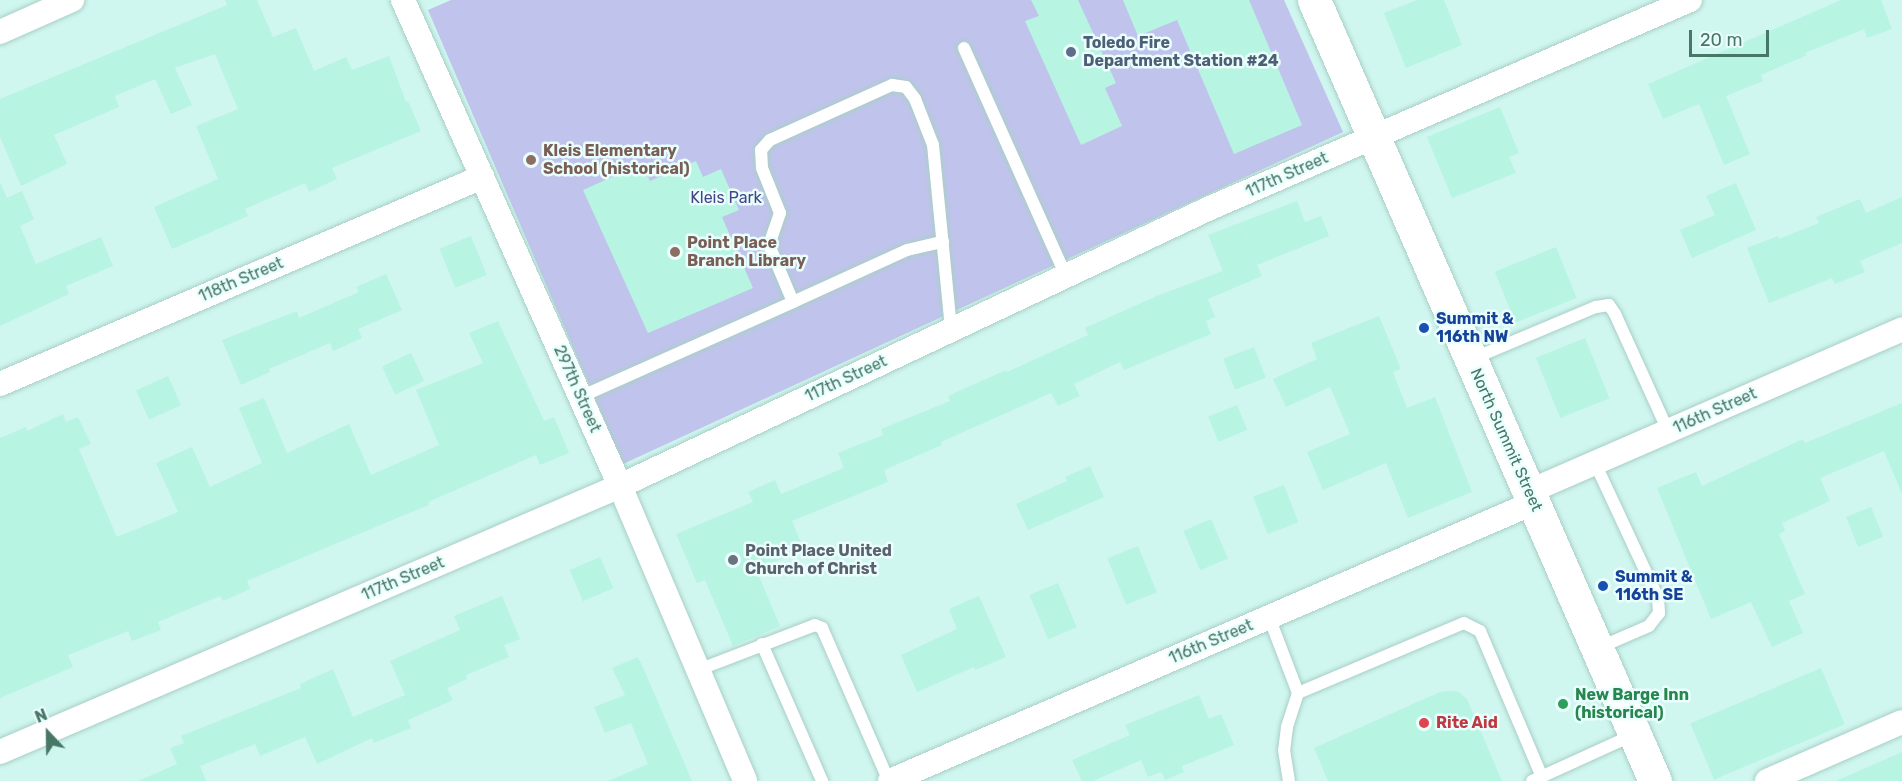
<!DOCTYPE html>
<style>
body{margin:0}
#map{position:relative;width:1902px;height:781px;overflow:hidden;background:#e2fdfb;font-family:Rubik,sans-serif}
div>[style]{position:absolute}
.residential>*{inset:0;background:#d0f6f0;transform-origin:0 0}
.green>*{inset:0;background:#c0c4ec}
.building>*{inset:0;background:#b8f4e2;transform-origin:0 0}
.roads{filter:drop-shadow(0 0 2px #a8cfc5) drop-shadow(0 0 2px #a8cfc5)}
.service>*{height:12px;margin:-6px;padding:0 6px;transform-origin:6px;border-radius:6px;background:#fff}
.minor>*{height:24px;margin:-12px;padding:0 12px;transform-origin:12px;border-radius:12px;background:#fff}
.secondary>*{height:33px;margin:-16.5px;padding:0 16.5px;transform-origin:16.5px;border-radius:16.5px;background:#fff}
.dots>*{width:16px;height:16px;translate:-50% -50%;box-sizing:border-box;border:3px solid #eafffd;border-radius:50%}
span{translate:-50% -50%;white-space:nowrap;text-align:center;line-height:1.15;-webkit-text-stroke:5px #eafffd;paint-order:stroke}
.service-label{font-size:16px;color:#4e5e75;font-weight:700}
.left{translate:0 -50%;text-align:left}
.education-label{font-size:16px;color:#785e54;font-weight:700}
.street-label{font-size:16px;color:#477766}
.park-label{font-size:16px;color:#444389}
.transit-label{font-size:16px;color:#164399;font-weight:700}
.worship-label{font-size:16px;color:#5b616d;font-weight:700}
.leisure-label{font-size:16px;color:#27864d;font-weight:700}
.health-label{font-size:16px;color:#be3a42;font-weight:700}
.north{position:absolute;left:18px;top:703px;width:60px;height:60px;-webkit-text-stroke:4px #eafffd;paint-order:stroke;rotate:338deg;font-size:16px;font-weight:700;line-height:24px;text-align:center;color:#477766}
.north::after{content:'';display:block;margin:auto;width:21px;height:27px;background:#477766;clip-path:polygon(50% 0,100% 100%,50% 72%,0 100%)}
.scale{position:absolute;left:1689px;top:30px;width:80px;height:27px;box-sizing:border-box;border:3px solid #477766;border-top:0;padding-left:8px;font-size:18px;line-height:21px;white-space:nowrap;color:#477766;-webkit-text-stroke:4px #eafffd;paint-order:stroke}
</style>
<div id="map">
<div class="residential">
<i style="left:0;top:0;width:1902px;height:781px"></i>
</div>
<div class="green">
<i style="clip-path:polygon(451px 0,1284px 0,1343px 132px,623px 464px,428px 10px)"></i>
</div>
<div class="building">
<i style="clip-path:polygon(225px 0,257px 0,273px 37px,296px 28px,314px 71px,346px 57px,352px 70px,389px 56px,406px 102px,408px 101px,421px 131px,332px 168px,337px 179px,309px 192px,305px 183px,245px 209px,248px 216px,172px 249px,154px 207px,218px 179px,196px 126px,238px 109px,215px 54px,175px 68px,192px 105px,171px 114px,155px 79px,115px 96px,119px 107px,54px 135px,67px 164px,21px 186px,0 137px,0 99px,227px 5px)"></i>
<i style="clip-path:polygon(1031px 0,1078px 0,1116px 83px,1105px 88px,1122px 126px,1081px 145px,1025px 21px,1039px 16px)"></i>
<i style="clip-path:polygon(1123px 0,1249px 0,1302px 125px,1234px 154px,1177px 20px,1138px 36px)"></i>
<i style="clip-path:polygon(1417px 0,1444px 0,1462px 45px,1406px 68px,1384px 13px)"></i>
<i style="clip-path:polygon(1841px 0,1881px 0,1892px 29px,1867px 38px,1864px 29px,1805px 53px,1807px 55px,1761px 75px,1763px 81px,1726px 96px,1750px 154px,1724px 165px,1699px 104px,1663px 119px,1648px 84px)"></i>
<i style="clip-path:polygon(1500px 107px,1519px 153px,1509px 157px,1516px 173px,1452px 198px,1427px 137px)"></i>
<i style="clip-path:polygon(696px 161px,703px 177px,721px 169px,739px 210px,722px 217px,753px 288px,648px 333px,583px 190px,641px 164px,650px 181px)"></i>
<i style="clip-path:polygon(0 182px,7px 198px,22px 191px,34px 219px,20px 226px,36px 264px,101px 237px,113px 266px,66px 286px,69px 294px,0 326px)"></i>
<i style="clip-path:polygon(1736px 183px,1756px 230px,1692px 258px,1680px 230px,1715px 215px,1706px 196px)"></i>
<i style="clip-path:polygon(1902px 197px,1902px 243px,1860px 261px,1865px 272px,1835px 284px,1832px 278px,1769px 303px,1747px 248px,1778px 236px,1779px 239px,1819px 223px,1816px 217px,1860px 199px,1866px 213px)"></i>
<i style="clip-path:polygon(1297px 201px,1305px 222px,1321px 216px,1329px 236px,1257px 265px,1262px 276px,1208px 299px,1215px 317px,1206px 321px,1211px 334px,1124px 370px,1120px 362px,1074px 384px,1080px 396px,1058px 406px,1051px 393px,941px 442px,942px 445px,884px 470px,888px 482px,792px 521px,804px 550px,756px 569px,780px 626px,733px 646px,705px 580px,697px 583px,676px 534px,753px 502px,748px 492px,775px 480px,781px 494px,844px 468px,838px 453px,883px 435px,881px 429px,950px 401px,948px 396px,1006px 370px,1007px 372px,1088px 335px,1085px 328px,1157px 296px,1223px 271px,1208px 235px)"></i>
<i style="left:471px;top:236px;width:42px;height:34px;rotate:68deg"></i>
<i style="left:1556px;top:247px;width:55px;height:66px;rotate:68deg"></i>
<i style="clip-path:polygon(386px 274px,402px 310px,358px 329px,362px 338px,333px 351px,330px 343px,269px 369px,270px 372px,241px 385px,222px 340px,297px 311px,299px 318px,359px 292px,356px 287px)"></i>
<i style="clip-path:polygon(1379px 316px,1401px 369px,1393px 372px,1407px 408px,1435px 397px,1472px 492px,1408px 518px,1386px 463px,1323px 490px,1307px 452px,1350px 434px,1330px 387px,1286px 407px,1273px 379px,1317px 359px,1311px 343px)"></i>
<i style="clip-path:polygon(498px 321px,544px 421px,554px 417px,569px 453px,540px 465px,536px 455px,428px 502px,429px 505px,397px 518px,247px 581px,250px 589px,223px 601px,220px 596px,158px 622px,161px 630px,132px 641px,128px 631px,68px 655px,73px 667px,0 698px,0 438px,26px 427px,27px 431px,63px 414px,66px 422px,78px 417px,91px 444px,79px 449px,117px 537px,178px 512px,156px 463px,192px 447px,210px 487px,262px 463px,239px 408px,264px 398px,287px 453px,349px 424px,371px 475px,439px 445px,416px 390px,483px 363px,469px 333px)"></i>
<i style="left:1585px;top:338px;width:65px;height:53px;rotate:68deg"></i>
<i style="left:1254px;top:347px;width:33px;height:33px;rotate:69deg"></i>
<i style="left:411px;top:353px;width:31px;height:32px;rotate:65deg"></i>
<i style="left:168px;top:376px;width:32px;height:35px;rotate:66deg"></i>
<i style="clip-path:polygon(1902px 403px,1902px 494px,1884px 451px,1820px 478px,1830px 501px,1782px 523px,1785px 531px,1779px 534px,1805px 594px,1789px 601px,1803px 633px,1772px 647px,1751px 602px,1711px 619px,1657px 488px,1696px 472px,1702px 486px,1803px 439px,1805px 443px)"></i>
<i style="left:1237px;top:405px;width:27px;height:31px;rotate:68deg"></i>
<i style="clip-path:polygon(1090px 466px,1104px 497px,1028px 530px,1016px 504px,1067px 481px,1065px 477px)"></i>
<i style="left:1284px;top:485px;width:40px;height:33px;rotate:69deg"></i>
<i style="left:1871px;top:507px;width:32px;height:27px;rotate:68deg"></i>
<i style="left:1211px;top:519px;width:43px;height:30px;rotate:67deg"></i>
<i style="left:1138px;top:546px;width:50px;height:33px;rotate:68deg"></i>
<i style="left:600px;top:557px;width:34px;height:33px;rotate:67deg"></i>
<i style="left:1058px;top:583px;width:48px;height:31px;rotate:67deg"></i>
<i style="clip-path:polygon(502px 596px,520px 639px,504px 645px,509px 657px,466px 675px,467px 679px,447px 688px,453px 700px,408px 720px,411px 728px,374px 743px,372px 738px,317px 764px,305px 737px,260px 756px,255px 744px,200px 766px,206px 781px,138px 781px,177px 764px,170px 748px,184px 743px,181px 736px,301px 688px,300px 684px,333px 669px,353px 717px,405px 695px,390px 661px,460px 630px,454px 616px)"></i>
<i style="clip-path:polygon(979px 596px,1006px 657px,975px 670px,974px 667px,917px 692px,901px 655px,957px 629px,949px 609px)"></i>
<i style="clip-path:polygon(638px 657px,645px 672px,692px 781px,608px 781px,648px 764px,631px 723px,605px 733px,594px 707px,625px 695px,612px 668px)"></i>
<i style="left:1821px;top:668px;width:61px;height:142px;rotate:67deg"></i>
<i style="clip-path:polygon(1451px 691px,1459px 692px,1467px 699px,1502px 781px,1328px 781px,1314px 748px,1440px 692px)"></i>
<i style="clip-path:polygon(1199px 695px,1209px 719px,1221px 714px,1234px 745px,1182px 766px,1184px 772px,1165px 780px,1161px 772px,1148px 777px,1141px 760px,1093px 781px,1082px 781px,1072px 760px,1130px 735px,1125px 725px)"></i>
<i style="clip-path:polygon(1902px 752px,1902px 781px,1836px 781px)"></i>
</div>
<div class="roads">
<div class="service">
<i style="left:964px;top:48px;width:250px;rotate:65.9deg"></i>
<i style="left:793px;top:302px;width:125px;rotate:-24.5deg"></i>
<i style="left:907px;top:250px;width:37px;rotate:-13deg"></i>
<i style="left:1472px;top:359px;width:134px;rotate:-22.8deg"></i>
<i style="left:1596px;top:307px;width:13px;rotate:-9deg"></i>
<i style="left:1609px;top:305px;width:11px;rotate:56deg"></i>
<i style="left:1615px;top:314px;width:128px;rotate:65.6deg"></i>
<i style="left:580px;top:397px;width:233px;rotate:-24deg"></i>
<i style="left:793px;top:302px;width:62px;rotate:-112.8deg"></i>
<i style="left:769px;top:245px;width:34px;rotate:-71deg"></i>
<i style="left:780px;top:213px;width:48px;rotate:-111.8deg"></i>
<i style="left:762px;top:168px;width:18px;rotate:-93deg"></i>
<i style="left:761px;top:150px;width:13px;rotate:-48deg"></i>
<i style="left:770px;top:140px;width:134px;rotate:-24.3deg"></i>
<i style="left:892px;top:85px;width:14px;rotate:8deg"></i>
<i style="left:906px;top:87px;width:15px;rotate:53deg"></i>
<i style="left:915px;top:99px;width:49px;rotate:68.6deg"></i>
<i style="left:933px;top:145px;width:186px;rotate:84.4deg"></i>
<i style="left:1595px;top:463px;width:149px;rotate:65deg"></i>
<i style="left:1658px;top:598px;width:15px;rotate:86deg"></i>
<i style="left:1659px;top:613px;width:16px;rotate:128deg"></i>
<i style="left:1649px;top:626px;width:56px;rotate:156.7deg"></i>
<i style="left:1269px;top:617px;width:81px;rotate:69.1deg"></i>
<i style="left:1298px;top:693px;width:36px;rotate:108deg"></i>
<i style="left:1287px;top:727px;width:23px;rotate:97deg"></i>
<i style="left:1284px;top:750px;width:31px;rotate:81deg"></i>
<i style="left:762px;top:644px;width:150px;rotate:66.3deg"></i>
<i style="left:698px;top:670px;width:125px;rotate:-21deg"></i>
<i style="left:815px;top:625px;width:8px;rotate:23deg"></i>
<i style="left:822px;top:628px;width:167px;rotate:66.4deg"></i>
<i style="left:1298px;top:693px;width:180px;rotate:-22.9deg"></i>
<i style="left:1464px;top:623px;width:18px;rotate:27deg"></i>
<i style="left:1480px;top:631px;width:159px;rotate:67deg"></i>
<i style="left:1532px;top:781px;width:111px;rotate:-24.5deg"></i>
</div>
<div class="minor">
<i style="left:403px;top:0;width:532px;rotate:65.94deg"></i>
<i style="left:620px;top:486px;width:320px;rotate:67deg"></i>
<i style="left:0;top:32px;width:79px;rotate:-24deg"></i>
<i style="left:0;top:384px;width:525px;rotate:-23.24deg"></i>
<i style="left:1528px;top:492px;width:408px;rotate:-23.5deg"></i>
<i style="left:0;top:752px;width:675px;rotate:-23.22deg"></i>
<i style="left:620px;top:486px;width:652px;rotate:-25.23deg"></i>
<i style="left:1210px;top:208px;width:523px;rotate:-23.43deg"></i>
<i style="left:890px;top:781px;width:701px;rotate:-23.38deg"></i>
<i style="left:1767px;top:781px;width:147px;rotate:-23.6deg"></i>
</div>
<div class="secondary">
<i style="left:1314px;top:0;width:852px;rotate:66.41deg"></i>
</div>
</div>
<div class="dots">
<i style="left:1071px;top:52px;background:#5c6f8a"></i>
<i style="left:531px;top:160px;background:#8d6e63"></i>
<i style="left:675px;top:252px;background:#8d6e63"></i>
<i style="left:1424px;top:328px;background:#1a4fb4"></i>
<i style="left:733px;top:560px;background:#6b7280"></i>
<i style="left:1603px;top:586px;background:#1a4fb4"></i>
<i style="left:1563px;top:704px;background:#2e9e5b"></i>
<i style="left:1424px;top:723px;background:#e0444e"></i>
</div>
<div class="service-label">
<span class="left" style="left:1083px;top:52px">Toledo Fire<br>Department Station #24</span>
</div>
<div class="education-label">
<span class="left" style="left:543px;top:160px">Kleis Elementary<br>School (historical)</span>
<span class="left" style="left:687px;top:252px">Point Place<br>Branch Library</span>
</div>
<div class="street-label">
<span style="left:1287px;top:175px;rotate:-24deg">117th Street</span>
<span style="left:241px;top:280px;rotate:-23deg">118th Street</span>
<span style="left:846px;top:379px;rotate:-25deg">117th Street</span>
<span style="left:577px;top:389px;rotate:66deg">297th Street</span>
<span style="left:1715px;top:411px;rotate:-24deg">116th Street</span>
<span style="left:1506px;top:440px;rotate:66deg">North Summit Street</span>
<span style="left:403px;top:579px;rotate:-23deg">117th Street</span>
<span style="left:1211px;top:642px;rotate:-23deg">116th Street</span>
</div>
<div class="park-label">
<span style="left:726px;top:198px">Kleis Park</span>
</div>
<div class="transit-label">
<span class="left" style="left:1436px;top:328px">Summit &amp;<br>116th NW</span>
<span class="left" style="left:1615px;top:586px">Summit &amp;<br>116th SE</span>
</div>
<div class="worship-label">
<span class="left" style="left:745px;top:560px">Point Place United<br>Church of Christ</span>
</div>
<div class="leisure-label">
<span class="left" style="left:1575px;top:704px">New Barge Inn<br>(historical)</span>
</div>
<div class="health-label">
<span class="left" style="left:1436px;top:723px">Rite Aid</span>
</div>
<div class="north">N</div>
<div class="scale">20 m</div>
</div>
